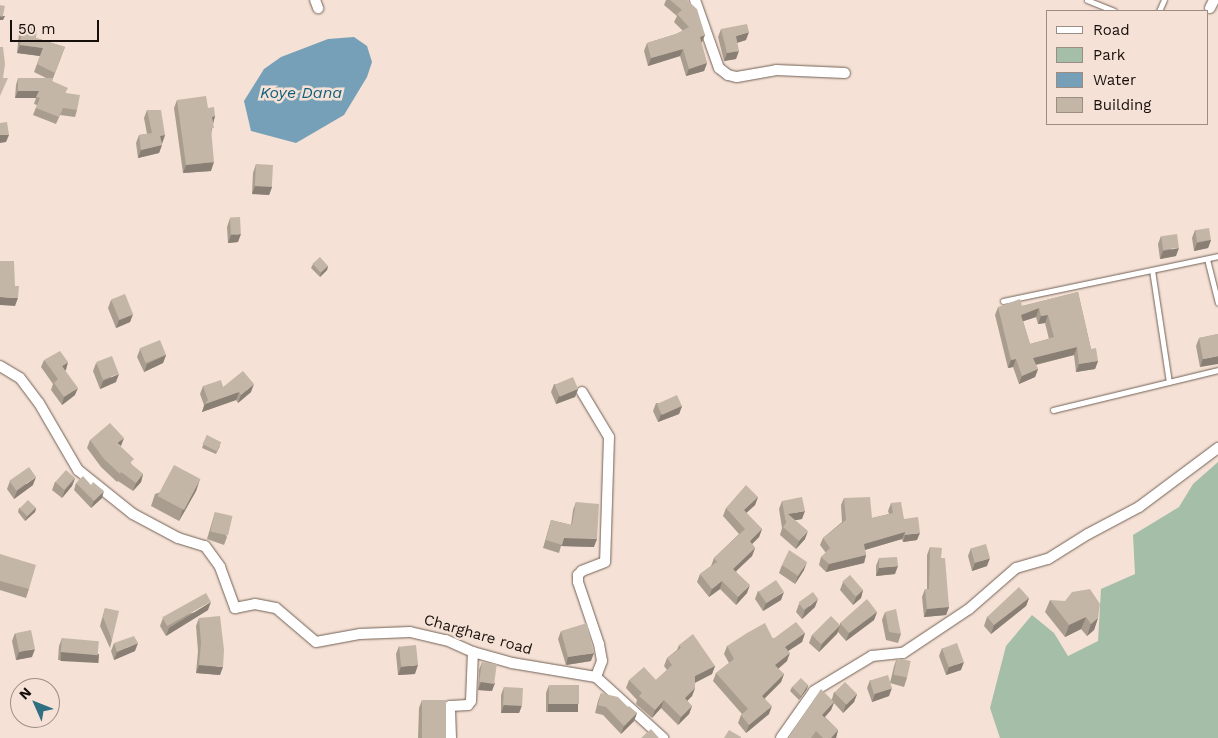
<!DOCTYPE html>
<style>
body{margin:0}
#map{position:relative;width:1218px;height:738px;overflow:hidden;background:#f5e1d5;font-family:"Work Sans",sans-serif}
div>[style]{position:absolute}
.green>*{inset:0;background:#a5bea7}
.water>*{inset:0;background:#75a0b7}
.roads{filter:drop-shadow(0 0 1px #726156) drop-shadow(0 0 1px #726156)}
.lane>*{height:5px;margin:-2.5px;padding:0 2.5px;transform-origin:2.5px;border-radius:2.5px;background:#fff}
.street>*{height:10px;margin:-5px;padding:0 5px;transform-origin:5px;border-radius:5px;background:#fff}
.wall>*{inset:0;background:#a99d8f}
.shaded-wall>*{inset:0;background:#897f74;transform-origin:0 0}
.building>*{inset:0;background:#c4b6a6;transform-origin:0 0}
span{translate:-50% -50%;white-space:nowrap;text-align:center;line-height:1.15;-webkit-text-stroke:5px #f5e1d5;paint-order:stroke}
.street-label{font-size:15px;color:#160f0b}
.water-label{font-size:16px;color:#0e5f7f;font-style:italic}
.legend{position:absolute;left:1046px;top:10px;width:162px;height:115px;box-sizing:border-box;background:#f5e1d5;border:1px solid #9c8d84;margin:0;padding:6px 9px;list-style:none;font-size:15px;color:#160f0b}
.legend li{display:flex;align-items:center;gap:10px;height:25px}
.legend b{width:25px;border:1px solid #9c8d84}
.north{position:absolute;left:10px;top:678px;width:50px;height:50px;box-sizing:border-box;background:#f5e1d5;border:1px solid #9c8d84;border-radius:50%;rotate:314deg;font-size:14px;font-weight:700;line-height:20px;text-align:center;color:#160f0b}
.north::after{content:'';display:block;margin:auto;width:18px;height:22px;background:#2e6f82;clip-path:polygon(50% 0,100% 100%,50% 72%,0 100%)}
.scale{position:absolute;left:10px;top:20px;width:89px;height:22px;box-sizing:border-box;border:2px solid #160f0b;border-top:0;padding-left:6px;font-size:15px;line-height:18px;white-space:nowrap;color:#160f0b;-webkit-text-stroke:4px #f5e1d5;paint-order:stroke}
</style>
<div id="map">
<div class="green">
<i style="clip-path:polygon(1218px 462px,1218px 738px,1000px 738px,990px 708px,1006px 646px,1032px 615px,1054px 633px,1068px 656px,1098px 641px,1101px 589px,1135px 574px,1133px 535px,1179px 507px,1193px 484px)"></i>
</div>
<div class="water">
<i style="clip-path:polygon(354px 37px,367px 46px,372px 62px,367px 77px,344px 115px,296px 143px,251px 131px,244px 101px,264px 69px,281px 57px,328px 39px)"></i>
</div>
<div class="roads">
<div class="lane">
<i style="left:1087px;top:0;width:29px;rotate:22deg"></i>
<i style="left:1159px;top:11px;width:12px;rotate:-66deg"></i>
<i style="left:1207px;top:259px;width:45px;rotate:76deg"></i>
<i style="left:1152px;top:270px;width:113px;rotate:81.4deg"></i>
<i style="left:1003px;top:301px;width:220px;rotate:-11.8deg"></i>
<i style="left:1053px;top:410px;width:170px;rotate:-13.6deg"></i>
</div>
<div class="street">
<i style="left:315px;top:0;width:9px;rotate:69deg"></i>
<i style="left:695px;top:0;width:72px;rotate:70.6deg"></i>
<i style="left:719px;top:68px;width:11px;rotate:38deg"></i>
<i style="left:728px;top:75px;width:9px;rotate:13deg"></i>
<i style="left:737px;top:77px;width:40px;rotate:-10deg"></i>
<i style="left:776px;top:70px;width:69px;rotate:2.5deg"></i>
<i style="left:1210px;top:8px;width:9px;rotate:-63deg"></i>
<i style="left:0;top:366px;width:23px;rotate:31deg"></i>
<i style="left:20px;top:378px;width:31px;rotate:53deg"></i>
<i style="left:39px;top:403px;width:78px;rotate:59.8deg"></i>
<i style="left:78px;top:470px;width:70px;rotate:38.7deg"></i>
<i style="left:133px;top:514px;width:51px;rotate:28.1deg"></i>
<i style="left:178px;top:538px;width:28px;rotate:17deg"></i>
<i style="left:205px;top:546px;width:26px;rotate:54deg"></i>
<i style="left:220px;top:567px;width:44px;rotate:69.9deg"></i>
<i style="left:235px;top:608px;width:20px;rotate:-11deg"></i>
<i style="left:255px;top:604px;width:21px;rotate:11deg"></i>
<i style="left:276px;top:608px;width:52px;rotate:40.4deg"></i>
<i style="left:316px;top:642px;width:45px;rotate:-10.3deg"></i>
<i style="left:360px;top:634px;width:50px;rotate:-2.3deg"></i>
<i style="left:410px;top:632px;width:37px;rotate:13deg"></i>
<i style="left:446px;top:640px;width:30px;rotate:24deg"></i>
<i style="left:473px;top:652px;width:41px;rotate:15.8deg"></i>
<i style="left:512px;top:663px;width:85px;rotate:9.5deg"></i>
<i style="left:596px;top:677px;width:91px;rotate:42.3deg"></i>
<i style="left:582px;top:392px;width:52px;rotate:59deg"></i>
<i style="left:609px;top:437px;width:125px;rotate:91.8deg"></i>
<i style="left:605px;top:562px;width:25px;rotate:159deg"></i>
<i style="left:582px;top:571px;width:6px;rotate:135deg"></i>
<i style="left:578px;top:575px;width:7px;rotate:90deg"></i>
<i style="left:578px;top:582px;width:65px;rotate:71.3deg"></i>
<i style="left:599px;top:644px;width:17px;rotate:80deg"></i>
<i style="left:602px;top:661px;width:17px;rotate:111deg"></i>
<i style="left:451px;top:738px;width:32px;rotate:-92deg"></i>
<i style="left:450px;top:706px;width:18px;rotate:-3deg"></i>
<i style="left:468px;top:705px;width:5px;rotate:-53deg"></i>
<i style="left:471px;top:701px;width:49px;rotate:-87.7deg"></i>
<i style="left:781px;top:738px;width:57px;rotate:-54.9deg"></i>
<i style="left:814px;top:691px;width:68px;rotate:-31.1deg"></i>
<i style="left:872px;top:656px;width:31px;rotate:-6deg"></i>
<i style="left:903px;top:653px;width:79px;rotate:-33.7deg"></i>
<i style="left:969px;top:609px;width:62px;rotate:-41.1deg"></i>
<i style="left:1016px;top:568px;width:33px;rotate:-16deg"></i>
<i style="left:1048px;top:559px;width:47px;rotate:-32deg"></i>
<i style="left:1088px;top:534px;width:58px;rotate:-27.9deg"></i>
<i style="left:1139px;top:507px;width:99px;rotate:-36.8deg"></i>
</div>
</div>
<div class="wall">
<i style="clip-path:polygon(666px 0,687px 0,705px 35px,701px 43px,707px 63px,704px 71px,686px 76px,680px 56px,648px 66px,644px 51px,647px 43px,676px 34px,683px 31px,674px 22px,677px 16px,664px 5px)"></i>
<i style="clip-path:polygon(22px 25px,36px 38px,65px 47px,52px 81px,66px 93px,77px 110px,75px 117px,60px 115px,56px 124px,33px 115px,37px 105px,34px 104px,36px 98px,15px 98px,16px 85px,18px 78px,46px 78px,34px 72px,40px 56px,17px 53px,19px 33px)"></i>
<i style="clip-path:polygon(721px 29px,746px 40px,737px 43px,736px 59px,724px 61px,718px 37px)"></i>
<i style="clip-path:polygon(177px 100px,208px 108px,215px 116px,213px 123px,211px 135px,211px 171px,183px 173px,174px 108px)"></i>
<i style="clip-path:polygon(147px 110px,165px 135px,159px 153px,138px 158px,136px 143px,139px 135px,147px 134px,144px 118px)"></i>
<i style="clip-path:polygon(256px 164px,272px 187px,269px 195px,252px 194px,253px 173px)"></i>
<i style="clip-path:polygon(230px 218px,238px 242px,228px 243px,227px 227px)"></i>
<i style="clip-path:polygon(1195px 230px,1211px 240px,1208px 248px,1194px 251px,1192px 238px)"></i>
<i style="clip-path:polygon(1161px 236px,1176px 256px,1160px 259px,1158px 244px)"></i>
<i style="clip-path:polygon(313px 264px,328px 266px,327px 270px,320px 277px,311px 268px)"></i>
<i style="clip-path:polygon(evenodd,1078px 292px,1091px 349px,1098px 361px,1095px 369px,1076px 372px,1074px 355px,1036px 365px,1038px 369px,1035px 377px,1019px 384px,1013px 367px,1008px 368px,995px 315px,998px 307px,1022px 306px,1078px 292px,1036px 317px,1038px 324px,1045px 323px,1049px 339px,1030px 344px,1023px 321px,1036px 317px)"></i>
<i style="clip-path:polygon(111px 300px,133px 314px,130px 322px,116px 328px,108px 308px)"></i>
<i style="clip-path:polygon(1218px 334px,1200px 367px,1196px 346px,1199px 338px)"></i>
<i style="clip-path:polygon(140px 349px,166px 355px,163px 363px,144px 372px,137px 357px)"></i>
<i style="clip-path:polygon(44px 360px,66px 370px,65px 370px,75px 395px,62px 405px,51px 390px,53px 384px,41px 367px)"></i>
<i style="clip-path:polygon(96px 363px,116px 382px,100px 389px,93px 371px)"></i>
<i style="clip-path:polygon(554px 384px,578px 389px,575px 397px,556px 404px,551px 392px)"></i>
<i style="clip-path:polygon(203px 386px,223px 387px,251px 392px,238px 403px,236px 400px,202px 412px,204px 405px,200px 394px)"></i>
<i style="clip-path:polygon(656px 403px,682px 406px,679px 414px,658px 422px,653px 411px)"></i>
<i style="clip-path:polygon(207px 435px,220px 446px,216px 454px,202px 448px)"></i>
<i style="clip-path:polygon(90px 440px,120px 446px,132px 465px,143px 474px,141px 482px,133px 491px,118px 481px,117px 482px,101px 467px,87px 448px)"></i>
<i style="clip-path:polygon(75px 478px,72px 486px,62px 498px,52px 490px,55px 482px)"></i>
<i style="clip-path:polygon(200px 479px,196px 491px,179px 521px,151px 506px,155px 494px)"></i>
<i style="clip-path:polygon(10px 481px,33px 485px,14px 499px,7px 489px)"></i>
<i style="clip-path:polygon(76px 483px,102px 498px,91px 508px,74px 490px)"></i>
<i style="clip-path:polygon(758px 497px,755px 505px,746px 513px,762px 529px,759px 537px,752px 544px,755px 548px,752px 556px,736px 571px,747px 593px,736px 605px,720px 589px,709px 597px,697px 582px,700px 574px,711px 566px,714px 558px,739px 534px,723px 516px,726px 508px)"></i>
<i style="clip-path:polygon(844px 498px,872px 518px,889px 514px,888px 511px,891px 503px,904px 519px,917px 540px,903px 542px,902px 539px,865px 550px,866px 555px,864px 563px,826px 572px,819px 565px,821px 557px,826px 553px,820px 545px,823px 538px,842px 522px,841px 505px)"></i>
<i style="clip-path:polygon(782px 501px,802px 519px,795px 520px,805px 539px,796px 549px,780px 535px,782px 528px,779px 509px)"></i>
<i style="clip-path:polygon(576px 502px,594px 547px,561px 546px,559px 553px,543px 548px,551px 520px,571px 525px,573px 510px)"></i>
<i style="clip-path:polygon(19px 508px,36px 508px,35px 512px,25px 521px,18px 512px)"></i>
<i style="clip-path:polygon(215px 512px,227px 537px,224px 545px,207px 539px)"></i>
<i style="clip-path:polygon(930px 547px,941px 558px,949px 607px,946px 615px,924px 617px,922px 597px,925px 589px,927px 589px,927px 555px)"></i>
<i style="clip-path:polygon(971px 548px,987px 566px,972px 571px,968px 556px)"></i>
<i style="clip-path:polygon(0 554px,29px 589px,26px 598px,0 590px)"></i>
<i style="clip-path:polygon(879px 558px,895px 574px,876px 576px,876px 566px)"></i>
<i style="clip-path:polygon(782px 565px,804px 570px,795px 584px,779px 573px)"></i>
<i style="clip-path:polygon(843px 582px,863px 590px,861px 598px,853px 605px,840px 590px)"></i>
<i style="clip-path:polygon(758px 591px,781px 600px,763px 611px,755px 599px)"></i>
<i style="clip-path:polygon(1029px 598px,1026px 606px,991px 634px,984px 626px,987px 617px)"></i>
<i style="clip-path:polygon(1050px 600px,1098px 618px,1094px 630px,1087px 636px,1081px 629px,1065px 637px,1045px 612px)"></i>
<i style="clip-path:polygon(799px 604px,815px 607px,802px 619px,796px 612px)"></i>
<i style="clip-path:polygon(105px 608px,112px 640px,110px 648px,100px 626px)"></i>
<i style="clip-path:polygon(208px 610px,166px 636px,160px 626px,163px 618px)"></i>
<i style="clip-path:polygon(877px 612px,874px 620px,846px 641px,838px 632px,819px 652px,809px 643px,812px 635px,840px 625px,840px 623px)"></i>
<i style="clip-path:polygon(885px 612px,901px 634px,898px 643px,886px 640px,882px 620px)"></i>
<i style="clip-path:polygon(199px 618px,220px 675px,196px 673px,198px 651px,196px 626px)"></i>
<i style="clip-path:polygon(561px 631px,591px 661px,566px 665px,558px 639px)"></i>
<i style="clip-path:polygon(15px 633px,32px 657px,16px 660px,12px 641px)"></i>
<i style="clip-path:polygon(805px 633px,802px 642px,788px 651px,787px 661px,778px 669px,784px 674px,781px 682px,765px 698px,769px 714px,746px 733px,738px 723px,741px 715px,742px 714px,713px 681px,716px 673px,729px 663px,724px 654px,727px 646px)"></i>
<i style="clip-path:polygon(62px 638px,96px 662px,58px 660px,59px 646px)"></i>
<i style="clip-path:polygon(114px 643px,135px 651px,114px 660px,111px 651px)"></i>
<i style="clip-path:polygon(679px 645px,715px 666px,712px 674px,695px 683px,695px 688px,692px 696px,687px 701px,692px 706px,689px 714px,678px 725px,661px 708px,652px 718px,636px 704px,637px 700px,626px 688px,629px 680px,656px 680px,667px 670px,664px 666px,667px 658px,677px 650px)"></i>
<i style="clip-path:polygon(399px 646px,415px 674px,398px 675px,396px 654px)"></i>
<i style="clip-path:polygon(942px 648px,961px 670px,946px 675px,939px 656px)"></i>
<i style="clip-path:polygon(897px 658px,907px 678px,904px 687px,890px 683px,889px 696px,872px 702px,867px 688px,870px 680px,890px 683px,894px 666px)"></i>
<i style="clip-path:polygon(482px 662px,492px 691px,478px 690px,479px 670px)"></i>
<i style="clip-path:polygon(549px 685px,578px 704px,576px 712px,546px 712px,546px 693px)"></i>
<i style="clip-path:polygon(808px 685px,807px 689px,799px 700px,790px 691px,792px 687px)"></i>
<i style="clip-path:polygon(504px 687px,522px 705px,519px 713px,501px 713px,501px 695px)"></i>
<i style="clip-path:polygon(834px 692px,857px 694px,854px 702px,843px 713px,834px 703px,831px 710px,825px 717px,838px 730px,836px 738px,788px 738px,832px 699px)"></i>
<i style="clip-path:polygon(601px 693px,628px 707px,637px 713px,634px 721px,621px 734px,603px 715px,595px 713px,598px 701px)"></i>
<i style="clip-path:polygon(422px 700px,445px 738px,418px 738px,419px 708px)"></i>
</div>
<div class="shaded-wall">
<i style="clip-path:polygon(0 16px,5px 16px,3px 20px,0 20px)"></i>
<i style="clip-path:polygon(749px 32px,746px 40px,733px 44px,736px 36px)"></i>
<i style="clip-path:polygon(705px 35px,702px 42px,697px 44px,700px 37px)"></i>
<i style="clip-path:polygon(20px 45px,43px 48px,40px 56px,17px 53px)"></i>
<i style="clip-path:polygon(683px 49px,680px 56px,648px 66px,651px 58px)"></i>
<i style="clip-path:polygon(739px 51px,736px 59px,724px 61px,727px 53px)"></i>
<i style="clip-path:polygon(707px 63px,704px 71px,686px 76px,689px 69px)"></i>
<i style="clip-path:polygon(18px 91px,39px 91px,36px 98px,15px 98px)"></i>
<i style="clip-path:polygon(215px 116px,213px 124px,212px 117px)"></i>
<i style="clip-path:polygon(0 135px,9px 135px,6px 142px,0 143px)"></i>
<i style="clip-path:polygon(165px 135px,162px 143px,160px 136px)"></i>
<i style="clip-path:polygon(162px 145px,159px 153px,138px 158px,141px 150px)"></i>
<i style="clip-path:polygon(214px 162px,211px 171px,183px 173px,186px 165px)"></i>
<i style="clip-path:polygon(255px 186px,272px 187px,269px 195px,252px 194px)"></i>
<i style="clip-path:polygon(241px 234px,238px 242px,228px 243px,231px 235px)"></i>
<i style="clip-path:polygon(1211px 240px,1208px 248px,1194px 251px,1197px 243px)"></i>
<i style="clip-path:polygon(1179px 248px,1176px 256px,1160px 259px,1163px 251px)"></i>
<i style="clip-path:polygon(328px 266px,327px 270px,320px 277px,321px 273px)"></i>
<i style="clip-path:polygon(0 297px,18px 298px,15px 306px,0 305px)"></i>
<i style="clip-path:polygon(1039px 308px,1036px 317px,1018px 323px,1021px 315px)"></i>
<i style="clip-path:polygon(133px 314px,130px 322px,116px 328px,119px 320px)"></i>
<i style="clip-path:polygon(1048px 315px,1045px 323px,1038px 324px,1041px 316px)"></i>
<i style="clip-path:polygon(1077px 347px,1074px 355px,1030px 366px,1033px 358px)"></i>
<i style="clip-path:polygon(166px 355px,163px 363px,144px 372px,147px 364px)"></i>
<i style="clip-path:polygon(1218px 356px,1218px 364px,1200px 367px,1203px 359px)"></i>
<i style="clip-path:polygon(1016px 359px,1013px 367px,1008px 368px,1011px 360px)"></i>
<i style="clip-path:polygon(1098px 361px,1095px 369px,1076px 372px,1079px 364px)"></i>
<i style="clip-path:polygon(68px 362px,66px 370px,60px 374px,62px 366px)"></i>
<i style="clip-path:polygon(1038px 369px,1035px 377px,1019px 384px,1022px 376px)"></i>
<i style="clip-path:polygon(119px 374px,116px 382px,100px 389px,103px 381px)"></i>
<i style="clip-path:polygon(254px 384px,251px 392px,238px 403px,241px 395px)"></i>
<i style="clip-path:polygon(78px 388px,75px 395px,62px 405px,64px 397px)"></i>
<i style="clip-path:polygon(578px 389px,575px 397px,556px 404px,559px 396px)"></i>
<i style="clip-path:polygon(239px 392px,236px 400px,202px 412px,205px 404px)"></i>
<i style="clip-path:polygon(682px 406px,679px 414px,658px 422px,661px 414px)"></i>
<i style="clip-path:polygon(124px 438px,121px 446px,117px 443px)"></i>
<i style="clip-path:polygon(143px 474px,141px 482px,133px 491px,136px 483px)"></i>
<i style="clip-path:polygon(36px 477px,33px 485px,14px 499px,17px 491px)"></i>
<i style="clip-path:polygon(75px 478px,72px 486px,62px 498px,65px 490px)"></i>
<i style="clip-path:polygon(200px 479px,196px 491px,179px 521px,183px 509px)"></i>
<i style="clip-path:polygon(104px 491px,102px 498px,91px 508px,94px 501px)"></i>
<i style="clip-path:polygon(758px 497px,755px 505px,741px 518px,744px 510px)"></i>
<i style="clip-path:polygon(36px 508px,35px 512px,25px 521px,27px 517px)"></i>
<i style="clip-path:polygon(805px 511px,802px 519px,785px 522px,788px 514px)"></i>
<i style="clip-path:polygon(762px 529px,759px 537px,747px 549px,750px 541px)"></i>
<i style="clip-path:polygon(808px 531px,805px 539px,796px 549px,799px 541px)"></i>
<i style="clip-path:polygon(905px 532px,902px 539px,861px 551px,864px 544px)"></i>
<i style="clip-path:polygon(920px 533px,917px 540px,903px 542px,905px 535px)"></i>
<i style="clip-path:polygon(564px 538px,597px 539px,594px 547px,561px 546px)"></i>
<i style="clip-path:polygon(755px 548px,752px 556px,730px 577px,733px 569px)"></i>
<i style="clip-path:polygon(866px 555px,864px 563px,826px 572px,829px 564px)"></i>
<i style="clip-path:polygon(990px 558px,987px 566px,972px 571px,975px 563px)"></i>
<i style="clip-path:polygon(807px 562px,804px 570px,795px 584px,798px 576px)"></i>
<i style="clip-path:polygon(898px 566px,895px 574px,876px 576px,879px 568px)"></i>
<i style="clip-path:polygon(722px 581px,720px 589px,709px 597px,712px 589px)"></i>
<i style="clip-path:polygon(750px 585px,747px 593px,736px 605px,738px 597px)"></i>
<i style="clip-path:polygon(863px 590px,861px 598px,853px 605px,856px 597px)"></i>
<i style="clip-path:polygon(784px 592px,781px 600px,763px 611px,766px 603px)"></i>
<i style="clip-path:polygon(1029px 598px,1026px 606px,991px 634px,994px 625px)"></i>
<i style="clip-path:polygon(818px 599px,815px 607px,802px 619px,805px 610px)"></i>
<i style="clip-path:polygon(211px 602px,208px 610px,166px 636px,169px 628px)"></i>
<i style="clip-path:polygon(949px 607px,946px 615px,924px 617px,927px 609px)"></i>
<i style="clip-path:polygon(877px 612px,874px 620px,846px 641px,849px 633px)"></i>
<i style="clip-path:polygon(1086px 617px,1081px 629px,1065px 637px,1069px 625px)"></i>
<i style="clip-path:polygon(1098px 618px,1094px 630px,1087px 636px,1091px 624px)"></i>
<i style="clip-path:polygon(840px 625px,837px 634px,819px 652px,822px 644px)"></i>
<i style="clip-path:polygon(805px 633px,802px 642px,782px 655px,785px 647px)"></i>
<i style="clip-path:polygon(138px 643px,135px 651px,114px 660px,117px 652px)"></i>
<i style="clip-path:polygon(35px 649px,32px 657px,16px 660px,19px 652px)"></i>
<i style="left:61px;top:652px;width:38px;height:9px;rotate:3deg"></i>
<i style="clip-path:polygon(594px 653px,591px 661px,566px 665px,568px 657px)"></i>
<i style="clip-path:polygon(790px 653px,787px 661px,772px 674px,775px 665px)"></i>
<i style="clip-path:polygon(964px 662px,961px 670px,946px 675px,949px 667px)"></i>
<i style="clip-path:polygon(199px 665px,223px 667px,220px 675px,196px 673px)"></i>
<i style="clip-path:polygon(418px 665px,415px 674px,398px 675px,401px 667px)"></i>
<i style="clip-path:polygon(715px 666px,712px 674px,692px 684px,695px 676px)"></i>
<i style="clip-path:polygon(784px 674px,781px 682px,759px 704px,762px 696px)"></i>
<i style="clip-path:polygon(481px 682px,495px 683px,492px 691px,478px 690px)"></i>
<i style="clip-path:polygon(808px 685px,807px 689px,799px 700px,801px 696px)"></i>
<i style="clip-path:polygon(695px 688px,692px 696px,682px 706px,685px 698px)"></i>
<i style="clip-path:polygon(892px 688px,889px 696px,872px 702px,875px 694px)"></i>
<i style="clip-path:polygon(857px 694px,854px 702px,843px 713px,846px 704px)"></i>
<i style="clip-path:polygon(664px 700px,661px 708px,652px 718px,655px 710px)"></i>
<i style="clip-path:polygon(834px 702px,831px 710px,819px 723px,822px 715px)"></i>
<i style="left:548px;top:704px;width:30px;height:8px"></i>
<i style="clip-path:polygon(504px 705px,522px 705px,519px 713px,501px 713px)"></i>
<i style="clip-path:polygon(692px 706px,689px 714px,678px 725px,681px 717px)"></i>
<i style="clip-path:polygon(772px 706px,769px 714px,746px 733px,749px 725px)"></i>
<i style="clip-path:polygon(637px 713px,634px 721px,621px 734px,624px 726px)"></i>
<i style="clip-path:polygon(838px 730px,836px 738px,831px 738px)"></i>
</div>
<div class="building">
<i style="clip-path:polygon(670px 0,687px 0,697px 9px,705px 35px,700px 37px,707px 63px,689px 69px,683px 49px,651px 58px,647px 43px,676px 34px,689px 27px,677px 14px,682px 10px)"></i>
<i style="left:0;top:5px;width:5px;height:11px;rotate:11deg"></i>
<i style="clip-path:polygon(747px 24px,749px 32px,736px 36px,739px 51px,727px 53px,721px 29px)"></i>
<i style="clip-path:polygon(22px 25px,37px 28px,36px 38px,65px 47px,55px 73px,37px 64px,43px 48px,20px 45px)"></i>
<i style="clip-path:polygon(0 47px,3px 47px,5px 64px,3px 78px,8px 78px,0 96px)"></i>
<i style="clip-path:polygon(18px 78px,53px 78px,52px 81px,68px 88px,65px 93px,80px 95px,77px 110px,63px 108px,59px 117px,36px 108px,40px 98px,36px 97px,39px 91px,18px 91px)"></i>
<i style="clip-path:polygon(206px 96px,208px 108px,214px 107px,215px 116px,212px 117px,214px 128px,211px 128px,214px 162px,186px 165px,177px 100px)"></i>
<i style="clip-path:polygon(147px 110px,161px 110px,165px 135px,160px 136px,162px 145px,141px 150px,139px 135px,152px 133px)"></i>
<i style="clip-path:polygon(7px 122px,9px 135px,0 135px,0 123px)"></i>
<i style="left:256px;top:164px;width:17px;height:22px;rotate:3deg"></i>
<i style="left:240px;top:217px;width:17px;height:10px;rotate:87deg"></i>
<i style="left:1209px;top:228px;width:12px;height:14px;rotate:81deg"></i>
<i style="left:1177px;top:234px;width:14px;height:16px;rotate:82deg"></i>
<i style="left:320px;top:257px;width:12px;height:10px;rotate:48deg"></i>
<i style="clip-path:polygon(0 261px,14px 261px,15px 286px,19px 286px,18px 298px,0 297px)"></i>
<i style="clip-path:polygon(evenodd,1078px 292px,1091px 349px,1096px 348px,1098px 361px,1079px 364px,1077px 347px,1033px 358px,1038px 369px,1022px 376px,1016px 359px,1011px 360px,998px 307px,1020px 299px,1022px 306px,1078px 292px,1039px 308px,1041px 316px,1048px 315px,1054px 337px,1030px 344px,1021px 315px,1039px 308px)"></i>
<i style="left:125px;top:294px;width:22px;height:15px;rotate:68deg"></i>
<i style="clip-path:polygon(1218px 334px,1218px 356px,1203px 359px,1199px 338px)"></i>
<i style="left:160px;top:340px;width:16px;height:22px;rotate:68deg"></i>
<i style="clip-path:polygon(60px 351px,68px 362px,62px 366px,78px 388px,64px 397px,54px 383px,58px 379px,44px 360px)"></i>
<i style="left:112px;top:356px;width:19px;height:17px;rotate:69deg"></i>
<i style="clip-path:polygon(243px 371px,254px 384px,241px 395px,239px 392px,205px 404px,208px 400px,203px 386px,221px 380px,223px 387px)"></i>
<i style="left:573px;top:377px;width:13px;height:20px;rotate:67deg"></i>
<i style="left:677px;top:395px;width:12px;height:22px;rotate:66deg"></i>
<i style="clip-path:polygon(110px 423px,124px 438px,117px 443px,134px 459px,130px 463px,143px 474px,136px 483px,121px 472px,120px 474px,104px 459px,90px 440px)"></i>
<i style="left:207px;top:435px;width:16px;height:10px;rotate:27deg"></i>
<i style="left:174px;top:465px;width:30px;height:35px;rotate:28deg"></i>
<i style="left:29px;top:467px;width:12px;height:24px;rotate:55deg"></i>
<i style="left:66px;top:470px;width:12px;height:16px;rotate:42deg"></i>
<i style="clip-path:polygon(83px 476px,91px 485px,93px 482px,104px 491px,94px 501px,76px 483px)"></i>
<i style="clip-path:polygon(746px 485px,758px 497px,744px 510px,762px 529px,750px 541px,755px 548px,733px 569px,750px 585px,738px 597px,722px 581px,712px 589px,700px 574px,717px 562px,714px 558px,745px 529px,726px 508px)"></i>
<i style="clip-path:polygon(802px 497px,805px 511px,788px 514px,808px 531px,799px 541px,783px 527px,786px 523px,782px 501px)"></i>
<i style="clip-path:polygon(870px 497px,872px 518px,893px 513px,891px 503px,901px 502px,904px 519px,918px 517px,920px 533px,905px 535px,905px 532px,864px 544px,866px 555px,829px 564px,821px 557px,830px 548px,823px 538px,846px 520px,844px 498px)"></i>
<i style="left:28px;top:500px;width:11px;height:12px;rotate:45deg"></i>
<i style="clip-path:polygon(576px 502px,599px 504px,597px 539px,564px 538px,562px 545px,546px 540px,551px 520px,572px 525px)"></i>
<i style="left:215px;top:512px;width:18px;height:20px;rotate:13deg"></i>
<i style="left:986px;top:544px;width:15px;height:16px;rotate:74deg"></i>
<i style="clip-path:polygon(930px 547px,942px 548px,941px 558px,945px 558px,949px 607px,927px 609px,925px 589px,929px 589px)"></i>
<i style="clip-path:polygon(789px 550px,807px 562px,798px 576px,782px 565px)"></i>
<i style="clip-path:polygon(0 554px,36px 565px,29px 589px,0 581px)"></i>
<i style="clip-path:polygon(897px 557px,898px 566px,879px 568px,879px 558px)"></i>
<i style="left:850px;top:575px;width:20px;height:10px;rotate:49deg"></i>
<i style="left:776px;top:580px;width:14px;height:21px;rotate:56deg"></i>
<i style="clip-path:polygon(1019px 587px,1029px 598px,994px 625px,987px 617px)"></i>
<i style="clip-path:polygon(1090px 589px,1100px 604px,1098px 618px,1091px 624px,1086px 617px,1069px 625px,1050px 600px,1065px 601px,1072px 592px)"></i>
<i style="left:813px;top:592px;width:9px;height:18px;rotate:54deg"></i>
<i style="left:206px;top:593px;width:10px;height:50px;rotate:61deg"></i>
<i style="clip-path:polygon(867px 599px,877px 612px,849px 633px,840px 623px)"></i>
<i style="clip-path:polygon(105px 608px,119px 611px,112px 640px,103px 617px)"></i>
<i style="clip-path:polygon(896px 609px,901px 634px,889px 632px,885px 612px)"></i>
<i style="clip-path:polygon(220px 616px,224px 650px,223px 667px,199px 665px,201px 643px,199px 618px)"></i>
<i style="left:831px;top:616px;width:13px;height:27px;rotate:45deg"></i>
<i style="clip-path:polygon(796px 622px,805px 633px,785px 647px,790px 653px,775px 665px,784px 674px,762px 696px,772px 706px,749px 725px,741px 715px,748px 709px,716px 673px,734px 659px,727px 646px,747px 633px,765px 623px,773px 639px)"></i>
<i style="clip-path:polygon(587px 623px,594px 653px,568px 657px,561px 631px)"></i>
<i style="left:31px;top:630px;width:19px;height:16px;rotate:78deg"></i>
<i style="clip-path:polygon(693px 634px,715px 666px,695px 676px,695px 688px,685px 698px,692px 706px,681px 717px,664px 700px,655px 710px,639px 696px,642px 693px,629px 680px,644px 667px,656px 680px,672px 665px,667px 658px,681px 648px,679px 645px)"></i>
<i style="clip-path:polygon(134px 636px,138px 643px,117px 652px,114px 643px)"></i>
<i style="left:62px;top:638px;width:37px;height:14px;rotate:5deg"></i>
<i style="left:957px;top:643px;width:20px;height:16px;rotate:70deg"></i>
<i style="left:416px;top:645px;width:20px;height:17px;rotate:84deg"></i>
<i style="left:897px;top:658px;width:14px;height:17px;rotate:12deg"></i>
<i style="left:482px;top:662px;width:15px;height:20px;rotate:8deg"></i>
<i style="left:888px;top:675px;width:14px;height:19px;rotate:73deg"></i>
<i style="clip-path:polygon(801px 678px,808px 685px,801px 696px,792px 687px)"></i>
<i style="left:845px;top:682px;width:17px;height:15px;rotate:45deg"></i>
<i style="left:549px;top:685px;width:30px;height:19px"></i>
<i style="left:504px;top:687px;width:19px;height:18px;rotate:3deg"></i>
<i style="clip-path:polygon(821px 689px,834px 702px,822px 715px,838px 730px,831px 738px,823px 738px,816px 731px,811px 738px,788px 738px)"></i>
<i style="clip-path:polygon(601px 693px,618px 697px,628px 707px,629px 706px,637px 713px,624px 726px,606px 707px,598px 705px)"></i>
<i style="left:422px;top:700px;width:24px;height:38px"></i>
<i style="clip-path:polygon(651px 729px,659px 738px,641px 738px)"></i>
<i style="clip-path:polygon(729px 730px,741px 737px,741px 738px,724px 738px)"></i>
</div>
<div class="street-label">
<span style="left:478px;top:635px;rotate:16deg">Charghare road</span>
</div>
<div class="water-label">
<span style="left:301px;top:93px">Koye Dana</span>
</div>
<ul class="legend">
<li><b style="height:6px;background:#fff"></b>Road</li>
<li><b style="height:14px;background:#a5bea7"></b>Park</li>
<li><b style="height:14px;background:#75a0b7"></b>Water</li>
<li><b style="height:14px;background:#c4b6a6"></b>Building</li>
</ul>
<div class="north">N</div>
<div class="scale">50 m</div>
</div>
